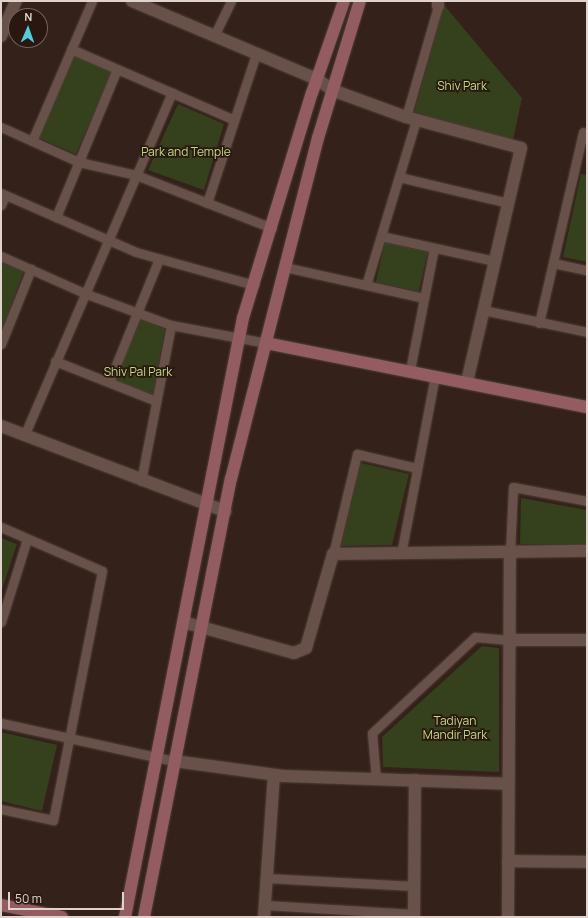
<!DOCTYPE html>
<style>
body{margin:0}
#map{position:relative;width:588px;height:918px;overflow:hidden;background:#342119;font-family:Manrope,sans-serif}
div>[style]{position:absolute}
.green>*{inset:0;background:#35401d;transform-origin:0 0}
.roads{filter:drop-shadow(0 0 1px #4e3e39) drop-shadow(0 0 1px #4e3e39)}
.lane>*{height:9px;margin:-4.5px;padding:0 4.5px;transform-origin:4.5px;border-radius:4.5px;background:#675148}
.street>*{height:12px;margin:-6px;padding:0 6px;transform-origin:6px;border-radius:6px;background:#675148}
.secondary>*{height:12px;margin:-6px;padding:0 6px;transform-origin:6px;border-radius:6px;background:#935c60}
span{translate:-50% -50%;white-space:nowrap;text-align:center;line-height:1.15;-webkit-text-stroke:3.5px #2a1810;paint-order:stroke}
.park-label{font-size:12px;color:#bedb85}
.frame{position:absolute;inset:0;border:2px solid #e0d3ce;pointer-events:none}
.north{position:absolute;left:8px;top:8px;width:40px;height:40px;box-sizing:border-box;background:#2a1810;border:1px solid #73635c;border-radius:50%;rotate:2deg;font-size:11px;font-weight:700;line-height:16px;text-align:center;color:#e0d3ce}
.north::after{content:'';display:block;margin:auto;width:14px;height:18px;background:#53cbdb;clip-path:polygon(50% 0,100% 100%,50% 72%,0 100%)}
.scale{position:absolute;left:8px;top:892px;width:116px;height:18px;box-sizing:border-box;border:2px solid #e0d3ce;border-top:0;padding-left:5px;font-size:12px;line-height:14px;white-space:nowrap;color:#e0d3ce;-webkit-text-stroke:3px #2a1810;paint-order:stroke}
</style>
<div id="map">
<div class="green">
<i style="clip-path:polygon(444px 5px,522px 98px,513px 140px,414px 112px)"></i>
<i style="left:74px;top:55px;width:42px;height:90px;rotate:24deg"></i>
<i style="clip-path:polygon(178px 104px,224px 124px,204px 190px,148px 170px)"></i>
<i style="clip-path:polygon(581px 174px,587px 175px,587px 262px,563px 257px)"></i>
<i style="left:385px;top:242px;width:44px;height:41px;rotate:13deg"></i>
<i style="clip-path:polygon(1px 261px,24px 271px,1px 333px)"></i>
<i style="clip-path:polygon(141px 319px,165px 329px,153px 394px,113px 384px)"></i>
<i style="clip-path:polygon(361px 463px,409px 474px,392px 545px,341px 546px)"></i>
<i style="clip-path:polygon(521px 498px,587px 510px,587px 545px,520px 544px)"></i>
<i style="clip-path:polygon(1px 538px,17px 544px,1px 593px)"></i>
<i style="clip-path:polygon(482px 646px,499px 648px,499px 772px,383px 767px,382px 737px)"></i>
<i style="clip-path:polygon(1px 732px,57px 745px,42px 811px,1px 801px)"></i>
</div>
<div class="roads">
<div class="lane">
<i style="left:214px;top:36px;width:39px;rotate:-64deg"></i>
<i style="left:71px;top:49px;width:178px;rotate:23.5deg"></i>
<i style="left:406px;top:117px;width:116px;rotate:-73.9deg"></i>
<i style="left:1px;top:127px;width:85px;rotate:24.2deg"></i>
<i style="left:79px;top:162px;width:58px;rotate:12.8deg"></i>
<i style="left:136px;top:175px;width:146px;rotate:21.3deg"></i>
<i style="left:32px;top:141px;width:152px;rotate:-66.8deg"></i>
<i style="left:399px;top:177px;width:112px;rotate:13.4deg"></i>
<i style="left:1px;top:193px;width:147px;rotate:23.6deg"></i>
<i style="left:136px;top:252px;width:123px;rotate:15.6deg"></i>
<i style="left:207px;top:203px;width:157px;rotate:-71.8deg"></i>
<i style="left:1px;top:205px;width:11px;rotate:-68deg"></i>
<i style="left:56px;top:217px;width:160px;rotate:-67.6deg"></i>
<i style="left:381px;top:236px;width:117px;rotate:12.4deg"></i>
<i style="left:1px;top:256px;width:91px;rotate:24deg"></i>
<i style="left:84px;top:293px;width:93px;rotate:20.2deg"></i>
<i style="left:171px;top:325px;width:97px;rotate:10.7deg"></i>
<i style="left:553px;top:263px;width:35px;rotate:12deg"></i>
<i style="left:285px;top:267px;width:142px;rotate:12.6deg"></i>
<i style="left:366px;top:285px;width:172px;rotate:-73.1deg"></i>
<i style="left:483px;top:310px;width:106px;rotate:11.9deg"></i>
<i style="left:539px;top:323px;width:196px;rotate:-77deg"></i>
<i style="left:1px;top:344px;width:81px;rotate:-68.2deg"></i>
<i style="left:55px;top:361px;width:109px;rotate:21.6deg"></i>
<i style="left:410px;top:370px;width:124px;rotate:-78.9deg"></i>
<i style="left:109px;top:382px;width:133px;rotate:-67.9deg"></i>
<i style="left:24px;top:436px;width:374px;rotate:-66.7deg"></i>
<i style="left:141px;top:481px;width:159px;rotate:-79.1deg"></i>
<i style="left:1px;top:527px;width:110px;rotate:23.5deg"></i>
<i style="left:102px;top:571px;width:254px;rotate:101.1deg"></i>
<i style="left:53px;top:820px;width:53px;rotate:-168.1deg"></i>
<i style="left:510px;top:553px;width:66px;rotate:-87.4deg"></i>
<i style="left:513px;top:487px;width:75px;rotate:10.7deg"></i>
<i style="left:333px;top:554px;width:103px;rotate:-76.5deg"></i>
<i style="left:357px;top:454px;width:62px;rotate:13.1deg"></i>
<i style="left:401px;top:554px;width:181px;rotate:-79.2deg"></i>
<i style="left:1px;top:622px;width:87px;rotate:-72.6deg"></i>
<i style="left:1px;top:723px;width:177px;rotate:12.4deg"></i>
<i style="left:376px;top:779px;width:46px;rotate:-95deg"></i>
<i style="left:372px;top:733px;width:141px;rotate:-43deg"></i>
<i style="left:475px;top:637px;width:34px;rotate:5deg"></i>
<i style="left:266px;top:878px;width:148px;rotate:3.1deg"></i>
<i style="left:265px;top:905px;width:149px;rotate:3.5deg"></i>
</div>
<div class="street">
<i style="left:132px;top:1px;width:201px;rotate:22.9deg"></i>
<i style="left:317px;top:79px;width:19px;rotate:36deg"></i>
<i style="left:332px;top:90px;width:79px;rotate:20deg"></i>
<i style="left:406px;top:117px;width:119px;rotate:15.1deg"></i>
<i style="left:521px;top:148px;width:240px;rotate:103deg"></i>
<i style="left:438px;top:1px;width:5px;rotate:90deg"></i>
<i style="left:1px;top:36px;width:38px;rotate:-67deg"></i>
<i style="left:1px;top:426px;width:240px;rotate:20.8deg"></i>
<i style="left:183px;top:622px;width:115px;rotate:15.6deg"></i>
<i style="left:294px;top:653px;width:13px;rotate:-23deg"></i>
<i style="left:306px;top:648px;width:98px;rotate:-74deg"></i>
<i style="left:333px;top:554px;width:254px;rotate:-0.7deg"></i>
<i style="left:509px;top:640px;width:78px"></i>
<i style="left:174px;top:761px;width:110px;rotate:7.8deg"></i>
<i style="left:283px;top:776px;width:225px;rotate:2deg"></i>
<i style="left:508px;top:861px;width:79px;rotate:0.7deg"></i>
<i style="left:264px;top:917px;width:142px;rotate:-86deg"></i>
<i style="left:414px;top:917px;width:137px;rotate:-89.6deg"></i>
<i style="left:508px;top:917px;width:364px;rotate:-89.7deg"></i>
</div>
<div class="secondary">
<i style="left:266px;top:343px;width:327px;rotate:11.3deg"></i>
<i style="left:1px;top:905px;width:62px;rotate:11.1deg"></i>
<i style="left:125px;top:917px;width:611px;rotate:-78.86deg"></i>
<i style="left:243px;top:318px;width:235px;rotate:-73deg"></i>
<i style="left:312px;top:93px;width:97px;rotate:-70.8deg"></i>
<i style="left:144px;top:917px;width:447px;rotate:-78.8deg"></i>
<i style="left:231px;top:479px;width:352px;rotate:-75.7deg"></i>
<i style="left:318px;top:138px;width:143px;rotate:-73deg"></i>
</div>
</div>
<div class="park-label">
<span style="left:462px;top:86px">Shiv Park</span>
<span style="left:186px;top:152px">Park and Temple</span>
<span style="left:138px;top:372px">Shiv Pal Park</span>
<span style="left:455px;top:728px">Tadiyan<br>Mandir Park</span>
</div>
<div class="frame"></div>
<div class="north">N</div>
<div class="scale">50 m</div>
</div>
